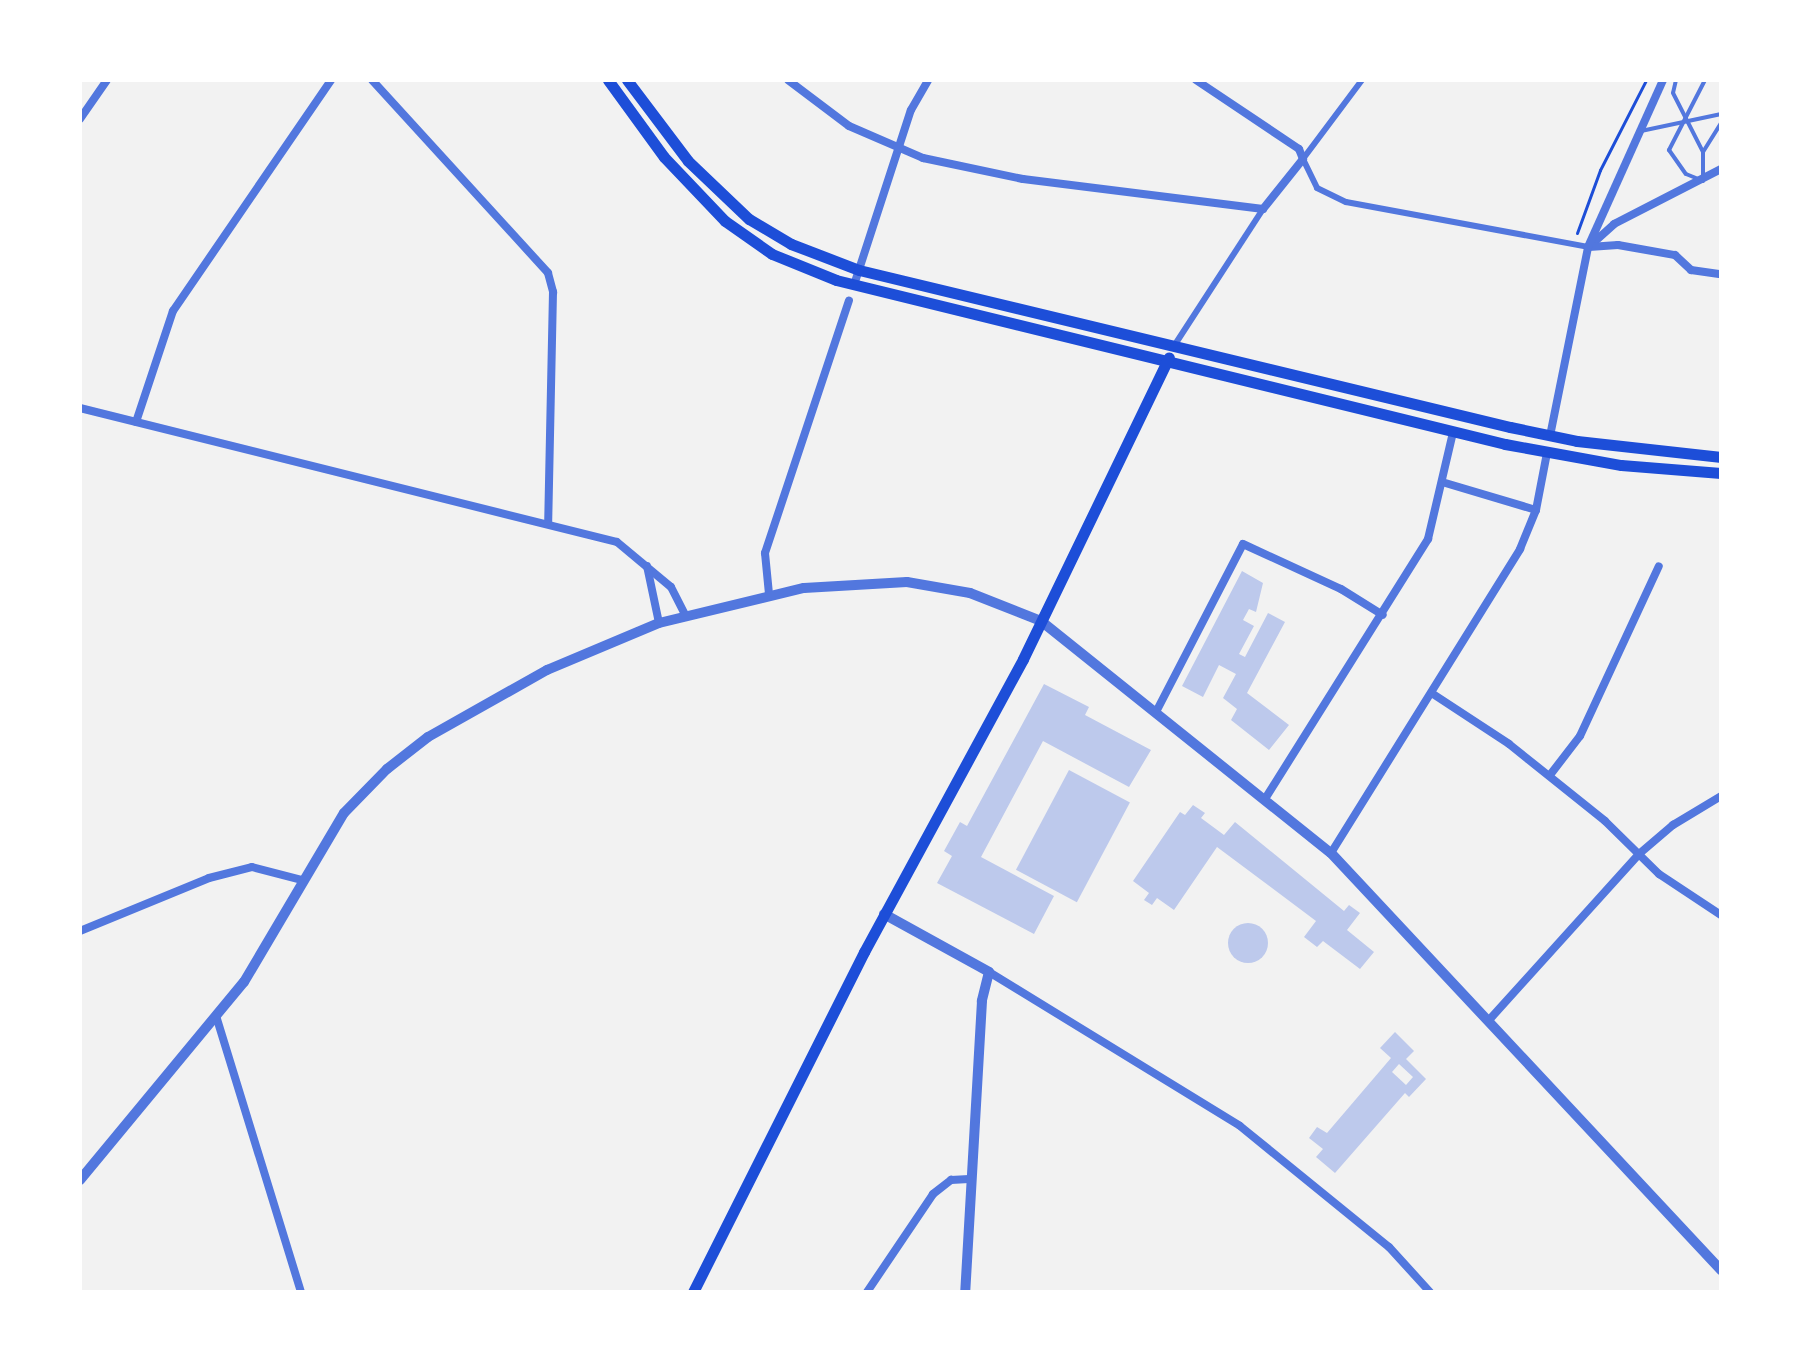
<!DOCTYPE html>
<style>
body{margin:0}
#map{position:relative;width:1801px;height:1372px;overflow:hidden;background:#f2f2f2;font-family:Commissioner,sans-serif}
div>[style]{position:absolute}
.building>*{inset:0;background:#bdc9ec;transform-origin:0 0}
.round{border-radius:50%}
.path>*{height:3px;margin:-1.5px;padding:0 1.5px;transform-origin:1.5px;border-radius:1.5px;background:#1d4ed8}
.service>*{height:4px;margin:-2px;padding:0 2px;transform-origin:2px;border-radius:2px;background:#5277de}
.pedestrian>*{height:6px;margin:-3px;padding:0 3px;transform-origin:3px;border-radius:3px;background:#5277de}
.minor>*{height:8px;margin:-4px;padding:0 4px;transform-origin:4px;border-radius:4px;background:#5277de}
.tertiary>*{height:10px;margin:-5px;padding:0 5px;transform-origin:5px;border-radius:5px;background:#5277de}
.secondary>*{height:11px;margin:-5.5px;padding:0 5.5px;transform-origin:5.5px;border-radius:5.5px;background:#1d4ed8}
span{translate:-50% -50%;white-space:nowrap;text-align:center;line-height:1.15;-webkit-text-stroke:8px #fff;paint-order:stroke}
.frame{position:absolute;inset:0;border:82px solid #fff;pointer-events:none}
</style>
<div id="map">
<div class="building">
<i style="clip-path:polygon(1242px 571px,1263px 583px,1256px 612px,1249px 609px,1243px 620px,1254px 626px,1239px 654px,1245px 657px,1268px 613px,1285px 622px,1247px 693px,1289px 725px,1269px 750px,1231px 720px,1237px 709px,1223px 698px,1236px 674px,1219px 665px,1203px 697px,1182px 686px)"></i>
<i style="clip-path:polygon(1044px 684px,1089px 707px,1085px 715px,1151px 750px,1129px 787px,1043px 741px,981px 857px,1054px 896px,1034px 934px,937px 883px,952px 856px,944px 851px,960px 822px,967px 826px)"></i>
<i style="left:1069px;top:770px;width:69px;height:113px;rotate:28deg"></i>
<i style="clip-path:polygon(1193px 805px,1205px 813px,1201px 818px,1224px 835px,1235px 822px,1344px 911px,1349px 905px,1360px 913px,1347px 930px,1374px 952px,1360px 969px,1323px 941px,1317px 947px,1304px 937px,1316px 921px,1217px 847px,1174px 910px,1157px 898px,1152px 905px,1144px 900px,1149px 893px,1133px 881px,1180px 812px,1185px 815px)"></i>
<i class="round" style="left:1228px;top:923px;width:40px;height:40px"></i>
<i style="clip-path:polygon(evenodd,1395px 1032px,1414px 1051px,1406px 1059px,1426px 1079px,1409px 1097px,1405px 1093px,1335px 1173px,1316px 1157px,1323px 1149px,1309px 1138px,1317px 1127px,1327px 1133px,1391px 1058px,1380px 1048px,1395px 1032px,1399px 1064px,1413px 1077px,1406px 1085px,1392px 1072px,1399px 1064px)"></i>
</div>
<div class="path">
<i style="left:1577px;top:233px;width:67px;rotate:-69.9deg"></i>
<i style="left:1600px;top:170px;width:101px;rotate:-62.9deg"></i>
</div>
<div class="service">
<i style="left:1676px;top:80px;width:13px;rotate:103deg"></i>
<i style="left:1673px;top:93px;width:66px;rotate:63deg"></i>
<i style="left:1705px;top:80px;width:79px;rotate:117.2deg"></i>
<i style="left:1669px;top:150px;width:29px;rotate:55deg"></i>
<i style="left:1686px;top:174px;width:18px;rotate:22deg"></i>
<i style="left:1703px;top:181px;width:29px;rotate:-90deg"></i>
<i style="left:1703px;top:152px;width:34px;rotate:-58deg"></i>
<i style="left:1641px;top:131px;width:82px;rotate:-12deg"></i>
</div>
<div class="pedestrian">
<i style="left:1362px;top:80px;width:99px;rotate:126.8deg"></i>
<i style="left:1303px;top:159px;width:32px;rotate:64deg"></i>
<i style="left:1317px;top:188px;width:32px;rotate:26deg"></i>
<i style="left:1346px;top:202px;width:246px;rotate:10.5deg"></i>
<i style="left:1174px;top:346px;width:163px;rotate:-57deg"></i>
</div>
<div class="minor">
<i style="left:372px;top:80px;width:261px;rotate:47.6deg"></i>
<i style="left:548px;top:273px;width:20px;rotate:75deg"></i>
<i style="left:553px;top:292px;width:231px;rotate:91.2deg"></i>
<i style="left:788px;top:80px;width:76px;rotate:37deg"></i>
<i style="left:849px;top:126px;width:81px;rotate:23.4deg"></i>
<i style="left:923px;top:158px;width:102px;rotate:11.9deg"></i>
<i style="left:1023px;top:179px;width:242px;rotate:7.1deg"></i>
<i style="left:1263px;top:209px;width:64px;rotate:-51.3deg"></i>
<i style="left:1303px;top:159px;width:11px;rotate:-112deg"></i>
<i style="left:1299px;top:149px;width:124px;rotate:-146.2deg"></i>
<i style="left:80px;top:119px;width:47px;rotate:-55.3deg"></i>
<i style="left:1592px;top:244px;width:30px;rotate:-42deg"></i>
<i style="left:1614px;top:224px;width:120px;rotate:-27.2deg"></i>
<i style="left:1589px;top:247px;width:29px;rotate:-4deg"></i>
<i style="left:1618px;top:245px;width:58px;rotate:10deg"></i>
<i style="left:1675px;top:255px;width:22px;rotate:43deg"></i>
<i style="left:1691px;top:270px;width:30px;rotate:8deg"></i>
<i style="left:854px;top:285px;width:184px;rotate:-72deg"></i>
<i style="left:911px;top:110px;width:34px;rotate:-60deg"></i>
<i style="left:80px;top:408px;width:553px;rotate:14.01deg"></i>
<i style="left:617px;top:542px;width:70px;rotate:39.8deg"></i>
<i style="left:671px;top:587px;width:30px;rotate:63deg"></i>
<i style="left:136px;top:422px;width:117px;rotate:-71.6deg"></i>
<i style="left:173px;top:311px;width:280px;rotate:-55.6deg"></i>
<i style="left:1550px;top:436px;width:193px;rotate:-78.6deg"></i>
<i style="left:1588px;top:247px;width:183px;rotate:-65.8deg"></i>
<i style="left:1442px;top:482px;width:98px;rotate:16.6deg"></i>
<i style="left:647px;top:566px;width:58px;rotate:78.1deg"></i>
<i style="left:769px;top:594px;width:41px;rotate:-95.6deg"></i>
<i style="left:765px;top:553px;width:266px;rotate:-71.6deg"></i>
<i style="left:1433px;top:694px;width:91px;rotate:33.3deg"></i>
<i style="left:1509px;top:744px;width:123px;rotate:38.7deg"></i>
<i style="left:1605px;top:821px;width:76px;rotate:44.5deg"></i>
<i style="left:1659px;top:874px;width:74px;rotate:33.5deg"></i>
<i style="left:1156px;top:712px;width:189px;rotate:-62.6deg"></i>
<i style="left:1243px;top:544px;width:108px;rotate:24.7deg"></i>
<i style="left:1341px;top:589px;width:49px;rotate:31.8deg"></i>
<i style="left:1550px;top:775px;width:49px;rotate:-52.4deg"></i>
<i style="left:1580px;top:736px;width:187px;rotate:-65.1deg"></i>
<i style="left:1265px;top:799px;width:307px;rotate:-57.9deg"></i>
<i style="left:1428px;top:539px;width:110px;rotate:-76.8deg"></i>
<i style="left:1331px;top:853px;width:358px;rotate:-58.1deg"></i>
<i style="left:1520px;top:549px;width:42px;rotate:-67.7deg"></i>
<i style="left:1536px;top:510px;width:58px;rotate:-79.1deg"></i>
<i style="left:80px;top:931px;width:139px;rotate:-22.3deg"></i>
<i style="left:209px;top:878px;width:44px;rotate:-14.3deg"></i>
<i style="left:252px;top:867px;width:52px;rotate:14.6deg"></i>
<i style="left:989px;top:972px;width:294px;rotate:31.5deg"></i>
<i style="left:1240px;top:1126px;width:192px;rotate:39.1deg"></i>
<i style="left:1389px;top:1247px;width:61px;rotate:47.7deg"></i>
<i style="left:217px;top:1019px;width:286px;rotate:72.9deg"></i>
<i style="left:1490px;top:1019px;width:222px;rotate:-47.9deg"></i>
<i style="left:1639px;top:854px;width:45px;rotate:-40.5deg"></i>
<i style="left:1673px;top:825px;width:56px;rotate:-31.1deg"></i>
<i style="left:867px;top:1292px;width:118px;rotate:-56deg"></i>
<i style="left:933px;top:1194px;width:23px;rotate:-38deg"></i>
<i style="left:951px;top:1180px;width:18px;rotate:-3deg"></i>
</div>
<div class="tertiary">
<i style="left:884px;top:914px;width:120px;rotate:28.9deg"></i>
<i style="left:989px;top:972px;width:30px;rotate:104deg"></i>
<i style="left:982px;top:1001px;width:291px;rotate:93.3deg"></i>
<i style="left:80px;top:1180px;width:257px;rotate:-50.4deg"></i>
<i style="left:244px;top:982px;width:196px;rotate:-59.4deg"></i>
<i style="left:344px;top:813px;width:62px;rotate:-45.7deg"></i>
<i style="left:387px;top:769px;width:52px;rotate:-38deg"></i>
<i style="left:428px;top:737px;width:137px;rotate:-29.4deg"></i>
<i style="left:547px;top:670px;width:121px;rotate:-22.8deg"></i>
<i style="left:659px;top:623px;width:149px;rotate:-13.6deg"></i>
<i style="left:804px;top:588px;width:103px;rotate:-3.3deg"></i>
<i style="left:907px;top:582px;width:64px;rotate:9.9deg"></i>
<i style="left:970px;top:593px;width:76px;rotate:21.5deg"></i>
<i style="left:1041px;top:621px;width:371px;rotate:38.7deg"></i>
<i style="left:1331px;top:853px;width:571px;rotate:46.92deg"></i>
</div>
<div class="secondary">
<i style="left:608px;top:80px;width:95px;rotate:54deg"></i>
<i style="left:664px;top:157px;width:88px;rotate:46.4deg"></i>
<i style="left:725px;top:221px;width:57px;rotate:35.1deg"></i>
<i style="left:772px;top:254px;width:69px;rotate:22.1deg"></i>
<i style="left:836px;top:280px;width:689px;rotate:13.77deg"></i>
<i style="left:1505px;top:444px;width:118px;rotate:10.3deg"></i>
<i style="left:1621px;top:465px;width:100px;rotate:4.6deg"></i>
<i style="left:627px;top:80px;width:101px;rotate:53deg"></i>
<i style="left:688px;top:161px;width:84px;rotate:43.6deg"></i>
<i style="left:749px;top:219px;width:49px;rotate:30.8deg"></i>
<i style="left:791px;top:244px;width:73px;rotate:20.9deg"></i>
<i style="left:859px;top:270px;width:670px;rotate:13.56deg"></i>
<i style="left:1510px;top:427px;width:68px;rotate:11.8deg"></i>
<i style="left:1577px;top:441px;width:145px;rotate:6.3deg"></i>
<i style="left:693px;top:1292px;width:381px;rotate:-63.3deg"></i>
<i style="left:864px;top:952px;width:333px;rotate:-61.5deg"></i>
<i style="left:1023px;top:659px;width:335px;rotate:-64.2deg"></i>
</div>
<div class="frame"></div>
</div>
